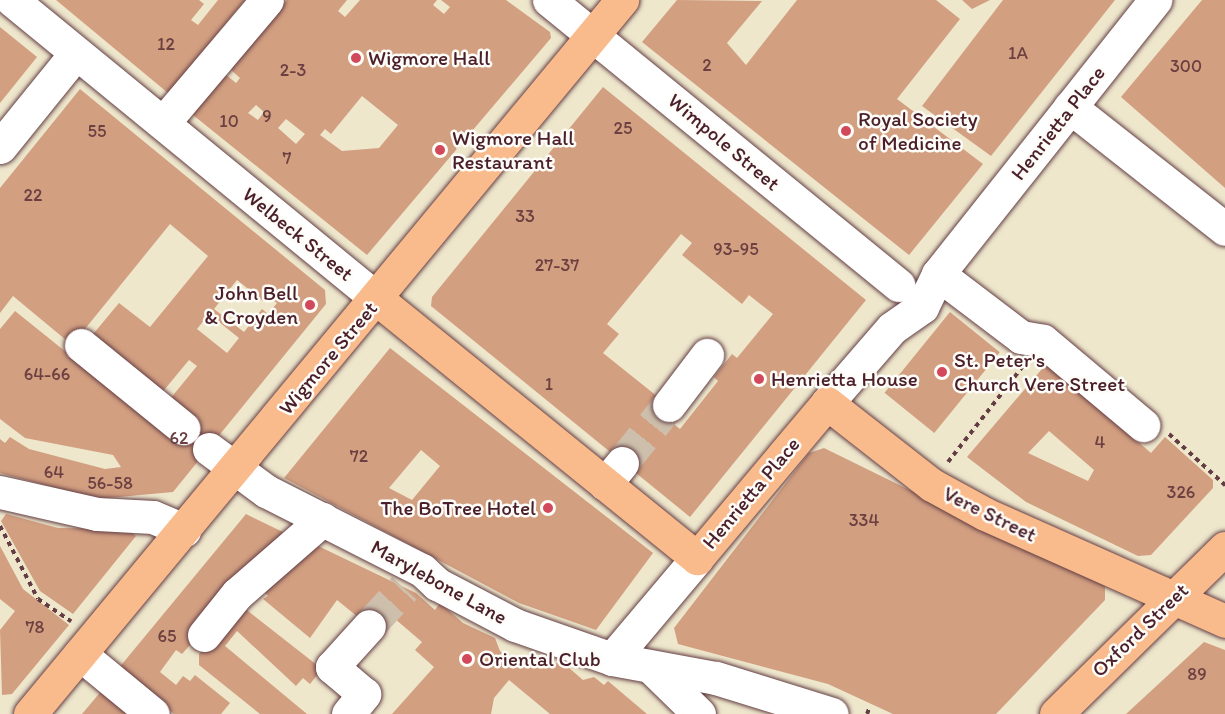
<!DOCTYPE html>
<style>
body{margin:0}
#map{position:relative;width:1225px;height:714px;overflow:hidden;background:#eee7cc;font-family:Itim,sans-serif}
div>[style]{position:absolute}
.building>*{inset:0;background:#d29f81;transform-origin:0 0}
.minor-tunnel>*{height:33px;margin-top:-16.5px;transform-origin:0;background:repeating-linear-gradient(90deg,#cdbfac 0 33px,transparent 0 49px)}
.path>*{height:4px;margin-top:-2px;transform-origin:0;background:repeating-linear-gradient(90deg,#633d43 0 4.5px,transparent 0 9px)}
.roads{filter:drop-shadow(0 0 2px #633d43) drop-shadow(0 0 2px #633d43)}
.minor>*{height:33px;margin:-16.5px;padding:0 16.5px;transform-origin:16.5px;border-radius:16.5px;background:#fff}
.major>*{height:33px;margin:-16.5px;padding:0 16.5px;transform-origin:16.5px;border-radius:16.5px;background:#fabb8c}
.dots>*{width:16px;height:16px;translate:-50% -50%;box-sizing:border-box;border:3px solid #fdfcf7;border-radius:50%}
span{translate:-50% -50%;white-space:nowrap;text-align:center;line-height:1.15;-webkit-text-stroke:5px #fdfcf7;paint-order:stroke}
.number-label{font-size:18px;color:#6c3f40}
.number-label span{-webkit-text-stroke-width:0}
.poi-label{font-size:21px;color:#4a1f2b}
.left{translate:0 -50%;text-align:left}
.right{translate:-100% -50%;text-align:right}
.street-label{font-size:21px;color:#4a1f2b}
</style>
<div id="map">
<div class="building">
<i style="clip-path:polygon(56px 0,199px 0,204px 4px,191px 20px,198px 25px,218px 0,245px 0,168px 93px)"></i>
<i style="clip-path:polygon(evenodd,287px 0,347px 0,338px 11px,345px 17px,360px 0,437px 0,433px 5px,444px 14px,450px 7px,441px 0,506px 0,550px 32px,551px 38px,367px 255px,193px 115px,225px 74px,236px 83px,240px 78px,230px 69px,287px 0,362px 96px,398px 125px,379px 148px,342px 151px,320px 135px,325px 129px,331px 134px,362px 96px,287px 0,256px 105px,264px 112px,258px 120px,248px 113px,256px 105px,287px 0,286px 119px,305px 134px,296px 144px,278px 128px,286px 119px)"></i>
<i style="clip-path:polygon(677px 0,762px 1px,727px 43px,746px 65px,797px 0,936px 0,960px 19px,897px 99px,983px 164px,909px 255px,642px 42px)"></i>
<i style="clip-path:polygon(962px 0,990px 0,972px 9px)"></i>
<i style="clip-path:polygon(1003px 0,1115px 0,991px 156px,922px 106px)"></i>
<i style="clip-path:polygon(1202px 0,1225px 0,1225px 188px,1121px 97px)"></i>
<i style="clip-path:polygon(0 27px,37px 57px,0 103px)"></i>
<i style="clip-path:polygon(evenodd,603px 87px,866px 300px,690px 517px,431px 306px,432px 297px,603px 87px,681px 234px,692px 243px,682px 255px,742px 304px,749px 295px,773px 314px,737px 358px,732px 354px,714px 377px,718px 381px,680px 429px,666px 418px,673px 409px,603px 353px,619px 334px,607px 324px,681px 234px)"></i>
<i style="clip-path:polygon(evenodd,80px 89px,325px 290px,326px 304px,173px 492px,97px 499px,0 473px,0 439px,5px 443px,10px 437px,29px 449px,105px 469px,121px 467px,113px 455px,25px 438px,0 419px,0 329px,15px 311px,152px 421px,197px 366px,189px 360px,160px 395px,89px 339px,119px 303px,150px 327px,208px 256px,170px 224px,72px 345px,13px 296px,0 313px,0 188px,80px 89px,237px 280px,263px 301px,267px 296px,277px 303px,268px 314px,262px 309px,244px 332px,214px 309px,237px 280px,80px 89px,209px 314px,239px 338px,227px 353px,197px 329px,209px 314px)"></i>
<i style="left:950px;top:312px;width:64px;height:104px;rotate:39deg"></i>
<i style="clip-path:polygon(evenodd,390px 348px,653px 553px,596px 630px,519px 603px,284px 478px,390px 348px,421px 450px,440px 466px,412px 500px,389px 488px,421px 450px)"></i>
<i style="clip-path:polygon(evenodd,1047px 363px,1151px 453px,1165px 437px,1213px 480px,1213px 488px,1151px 555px,1138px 556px,1026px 502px,967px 457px,1047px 363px,1049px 431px,1094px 470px,1088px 481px,1028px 453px,1049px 431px)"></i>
<i style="clip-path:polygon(824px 448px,1105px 586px,1105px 600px,996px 714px,893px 714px,828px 684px,678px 644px,674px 628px,809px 453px)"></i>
<i style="clip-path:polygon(6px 514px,58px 528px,128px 529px,136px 536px,73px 614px,40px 591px,1px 521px)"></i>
<i style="clip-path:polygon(246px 514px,287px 534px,182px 654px,176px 650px,160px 672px,176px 685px,183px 676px,190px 681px,195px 675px,230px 703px,221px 714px,174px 714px,118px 669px)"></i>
<i style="clip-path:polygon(312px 543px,416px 593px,435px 610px,440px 603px,463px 623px,495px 638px,500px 651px,520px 669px,533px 655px,568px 667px,583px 680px,594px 677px,604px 685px,608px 681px,647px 714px,550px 714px,509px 680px,494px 698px,491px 714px,392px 714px,434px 667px,415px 650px,422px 642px,394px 618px,380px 635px,337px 600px,310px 638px,263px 599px,268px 596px,259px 585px)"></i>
<i style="clip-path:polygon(0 546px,23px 589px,69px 625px,12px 694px,2px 695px,0 630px,15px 611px,0 599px)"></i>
<i style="clip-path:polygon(239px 604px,322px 669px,310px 684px,303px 678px,296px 686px,237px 631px,225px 646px,307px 714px,260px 714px,199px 665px,199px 654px)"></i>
<i style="clip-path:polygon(1204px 642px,1225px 650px,1225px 714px,1126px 714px)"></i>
<i style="clip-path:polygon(103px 689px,133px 714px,82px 714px)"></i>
</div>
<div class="minor-tunnel">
<i style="left:622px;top:463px;width:75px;rotate:-51deg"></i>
<i style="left:369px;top:626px;width:52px;rotate:-47.4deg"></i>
</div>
<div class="path">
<i style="left:1169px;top:434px;width:76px;rotate:42.3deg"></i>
<i style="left:948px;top:462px;width:122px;rotate:-52deg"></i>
<i style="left:0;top:526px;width:82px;rotate:62.5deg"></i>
<i style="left:38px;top:599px;width:40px;rotate:34deg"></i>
<i style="left:867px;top:714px;width:5px;rotate:-68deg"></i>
</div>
<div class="roads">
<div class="minor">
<i style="left:12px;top:0;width:472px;rotate:39.3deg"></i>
<i style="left:549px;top:0;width:451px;rotate:39.2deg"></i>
<i style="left:1070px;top:107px;width:197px;rotate:38.2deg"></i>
<i style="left:163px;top:123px;width:161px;rotate:-49.8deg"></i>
<i style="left:0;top:147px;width:121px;rotate:-51deg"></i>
<i style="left:938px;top:274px;width:104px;rotate:37.2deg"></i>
<i style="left:1021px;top:337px;width:22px;rotate:10deg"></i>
<i style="left:1043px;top:341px;width:131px;rotate:40deg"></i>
<i style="left:81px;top:345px;width:132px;rotate:39.1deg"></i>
<i style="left:827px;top:403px;width:99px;rotate:-49.1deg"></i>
<i style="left:892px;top:328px;width:37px;rotate:-35deg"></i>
<i style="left:922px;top:307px;width:37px;rotate:-64deg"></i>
<i style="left:938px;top:274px;width:350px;rotate:-51.6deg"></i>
<i style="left:669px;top:405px;width:63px;rotate:-52.8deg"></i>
<i style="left:209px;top:449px;width:71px;rotate:36.4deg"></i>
<i style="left:266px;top:491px;width:175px;rotate:26.9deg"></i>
<i style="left:422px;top:570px;width:21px;rotate:43deg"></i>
<i style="left:437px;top:584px;width:88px;rotate:27.7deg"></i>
<i style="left:515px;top:625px;width:103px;rotate:19.3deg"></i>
<i style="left:612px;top:659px;width:106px;rotate:10.4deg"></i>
<i style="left:716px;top:678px;width:121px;rotate:17.2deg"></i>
<i style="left:605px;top:484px;width:27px;rotate:-51deg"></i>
<i style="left:0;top:492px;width:99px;rotate:12.8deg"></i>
<i style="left:97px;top:514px;width:56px;rotate:3.1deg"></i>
<i style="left:153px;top:517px;width:34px;rotate:23deg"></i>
<i style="left:204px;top:635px;width:53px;rotate:-51.2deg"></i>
<i style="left:237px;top:594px;width:114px;rotate:-41.1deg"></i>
<i style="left:80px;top:654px;width:94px;rotate:39.4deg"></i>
<i style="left:612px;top:659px;width:132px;rotate:-49.9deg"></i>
<i style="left:654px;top:670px;width:63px;rotate:44.4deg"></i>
<i style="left:348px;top:714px;width:26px;rotate:-51deg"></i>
<i style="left:364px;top:694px;width:42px;rotate:-139.8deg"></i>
<i style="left:332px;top:667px;width:55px;rotate:-47.9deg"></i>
</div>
<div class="major">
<i style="left:377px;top:299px;width:412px;rotate:39deg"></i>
<i style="left:697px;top:558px;width:202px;rotate:-50deg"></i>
<i style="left:827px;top:403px;width:133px;rotate:38deg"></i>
<i style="left:932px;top:485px;width:60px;rotate:28.7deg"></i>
<i style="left:985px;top:514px;width:263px;rotate:24deg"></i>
<i style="left:30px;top:714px;width:928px;rotate:-50.34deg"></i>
<i style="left:1056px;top:714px;width:237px;rotate:-44.5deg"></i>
</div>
</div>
<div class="dots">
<i style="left:356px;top:58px;background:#d1495b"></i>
<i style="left:846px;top:131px;background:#d1495b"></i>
<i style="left:440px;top:150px;background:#d1495b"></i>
<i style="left:310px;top:305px;background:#d1495b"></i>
<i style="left:942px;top:372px;background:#d1495b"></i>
<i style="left:759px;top:379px;background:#d1495b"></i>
<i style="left:548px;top:508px;background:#d1495b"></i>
<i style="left:467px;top:659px;background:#d1495b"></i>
</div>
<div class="number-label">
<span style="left:166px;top:44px">12</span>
<span style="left:1018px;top:53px">1A</span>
<span style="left:707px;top:65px">2</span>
<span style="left:1186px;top:66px">300</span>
<span style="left:293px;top:70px">2-3</span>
<span style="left:267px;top:116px">9</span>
<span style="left:229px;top:121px">10</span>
<span style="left:623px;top:128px">25</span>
<span style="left:97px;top:131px">55</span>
<span style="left:287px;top:158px">7</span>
<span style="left:33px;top:195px">22</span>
<span style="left:525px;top:216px">33</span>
<span style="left:736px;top:249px">93-95</span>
<span style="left:557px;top:265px">27-37</span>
<span style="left:47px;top:374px">64-66</span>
<span style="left:549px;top:384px">1</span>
<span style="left:179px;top:438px">62</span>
<span style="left:1100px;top:442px">4</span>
<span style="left:359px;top:456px">72</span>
<span style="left:54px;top:472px">64</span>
<span style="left:110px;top:483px">56-58</span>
<span style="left:1181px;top:492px">326</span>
<span style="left:864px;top:520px">334</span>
<span style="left:35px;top:627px">78</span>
<span style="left:167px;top:636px">65</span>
<span style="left:1197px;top:674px">89</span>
</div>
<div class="poi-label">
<span class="left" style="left:368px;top:58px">Wigmore Hall</span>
<span class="left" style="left:858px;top:131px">Royal Society<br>of Medicine</span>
<span class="left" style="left:452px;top:150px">Wigmore Hall<br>Restaurant</span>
<span class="right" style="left:298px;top:305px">John Bell<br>&amp; Croyden</span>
<span class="left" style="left:954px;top:372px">St. Peter's<br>Church Vere Street</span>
<span class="left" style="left:771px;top:379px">Henrietta House</span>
<span class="right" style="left:536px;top:508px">The BoTree Hotel</span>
<span class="left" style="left:479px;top:659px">Oriental Club</span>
</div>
<div class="street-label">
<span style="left:1058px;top:123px;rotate:-52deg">Henrietta Place</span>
<span style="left:724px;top:142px;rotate:40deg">Wimpole Street</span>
<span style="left:298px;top:234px;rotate:39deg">Welbeck Street</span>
<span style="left:328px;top:358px;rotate:-50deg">Wigmore Street</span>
<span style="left:751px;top:493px;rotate:-50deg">Henrietta Place</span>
<span style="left:990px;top:514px;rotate:26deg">Vere Street</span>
<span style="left:439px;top:582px;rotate:29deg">Marylebone Lane</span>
<span style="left:1140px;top:630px;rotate:-44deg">Oxford Street</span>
</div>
</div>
